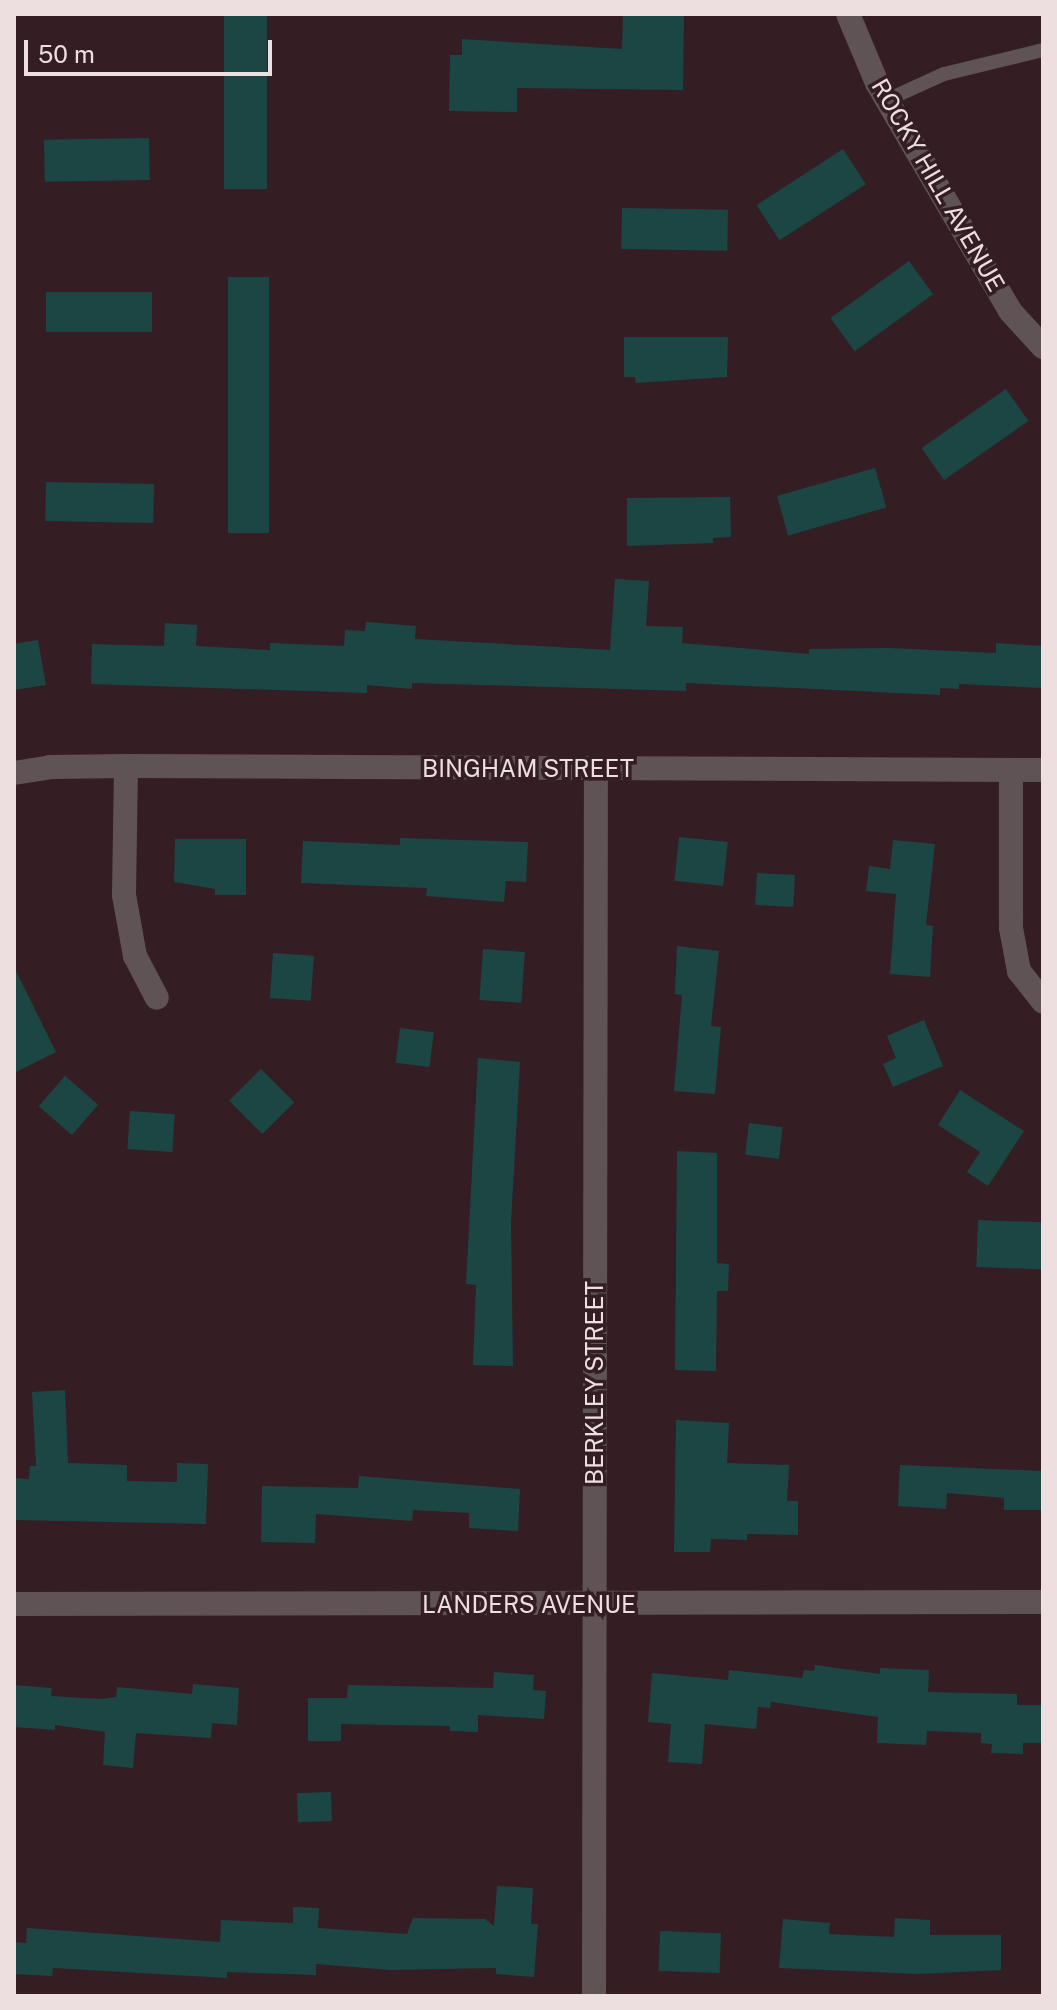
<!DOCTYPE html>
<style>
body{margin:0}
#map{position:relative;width:1057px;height:2010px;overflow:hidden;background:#341e23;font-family:"Public Sans",sans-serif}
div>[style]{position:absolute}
.building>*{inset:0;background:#1c4644;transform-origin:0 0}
.lane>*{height:14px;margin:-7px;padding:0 7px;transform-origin:7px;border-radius:7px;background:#5f5355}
.street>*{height:24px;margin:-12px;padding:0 12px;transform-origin:12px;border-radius:12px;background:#5f5355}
span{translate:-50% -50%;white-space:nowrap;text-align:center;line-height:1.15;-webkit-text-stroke:7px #341e23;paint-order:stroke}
.street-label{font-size:24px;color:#eddee0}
.frame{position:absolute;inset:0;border:16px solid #eddee0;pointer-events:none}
.scale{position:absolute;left:24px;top:40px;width:248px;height:36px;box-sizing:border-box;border:4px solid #eddee0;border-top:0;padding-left:10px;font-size:24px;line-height:28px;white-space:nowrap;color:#eddee0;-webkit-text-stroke:6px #341e23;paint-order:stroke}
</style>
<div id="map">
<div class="building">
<i style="left:224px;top:14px;width:43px;height:175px"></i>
<i style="clip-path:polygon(623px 14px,684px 14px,683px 90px,517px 88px,517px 112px,449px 111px,450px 55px,462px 55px,462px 39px,622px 49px)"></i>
<i style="left:149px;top:138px;width:42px;height:105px;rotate:89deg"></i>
<i style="left:843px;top:149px;width:42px;height:103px;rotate:57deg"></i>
<i style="left:622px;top:208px;width:106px;height:41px;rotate:1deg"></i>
<i style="left:909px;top:261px;width:41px;height:97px;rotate:54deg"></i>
<i style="left:228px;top:277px;width:41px;height:256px"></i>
<i style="left:46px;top:292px;width:106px;height:40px"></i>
<i style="clip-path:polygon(624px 337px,728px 337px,727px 377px,636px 383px,635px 377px,624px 377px)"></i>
<i style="left:1006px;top:389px;width:39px;height:103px;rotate:55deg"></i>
<i style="left:875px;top:468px;width:41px;height:102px;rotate:74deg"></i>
<i style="left:46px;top:482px;width:108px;height:39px;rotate:1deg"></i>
<i style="clip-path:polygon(730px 497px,731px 537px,713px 538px,713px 543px,627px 546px,627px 498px)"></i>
<i style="clip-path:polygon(615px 579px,649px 581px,646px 626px,683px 627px,682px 643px,809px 654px,809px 649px,888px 648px,996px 653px,996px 643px,1043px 646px,1043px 688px,959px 684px,959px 689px,940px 688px,940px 695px,686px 683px,686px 691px,412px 683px,412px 689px,367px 685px,367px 693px,91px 684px,92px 644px,164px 646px,165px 623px,197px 625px,196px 646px,270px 650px,270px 643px,344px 646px,345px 630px,365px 631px,366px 622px,416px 626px,415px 639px,610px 650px)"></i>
<i style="clip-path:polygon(38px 640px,46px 685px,14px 690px,14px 644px)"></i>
<i style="left:679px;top:837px;width:49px;height:44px;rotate:6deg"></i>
<i style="clip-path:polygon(400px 838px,528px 842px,526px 882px,506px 881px,504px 902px,426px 896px,427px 888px,301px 883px,303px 841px,400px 845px)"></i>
<i style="clip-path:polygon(175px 839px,246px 839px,246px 895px,215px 895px,215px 889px,174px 882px)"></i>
<i style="clip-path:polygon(893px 840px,935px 844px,926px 925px,933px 926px,930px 977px,890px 974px,896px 894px,866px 891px,869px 866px,890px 869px)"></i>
<i style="left:757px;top:873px;width:38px;height:32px;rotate:3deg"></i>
<i style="clip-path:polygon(677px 946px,719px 951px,711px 1026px,721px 1027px,715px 1094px,674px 1091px,682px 995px,675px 994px)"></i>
<i style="left:483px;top:949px;width:42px;height:51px;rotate:4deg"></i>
<i style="left:273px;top:953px;width:41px;height:45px;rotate:4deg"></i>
<i style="clip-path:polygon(14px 967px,56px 1052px,14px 1073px)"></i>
<i style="clip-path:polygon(924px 1020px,943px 1066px,893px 1087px,883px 1064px,896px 1058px,887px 1036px)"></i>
<i style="left:400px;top:1028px;width:34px;height:35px;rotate:7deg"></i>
<i style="clip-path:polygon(478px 1058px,520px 1062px,511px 1223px,513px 1366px,473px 1365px,476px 1285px,466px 1284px)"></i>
<i style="left:261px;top:1069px;width:47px;height:45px;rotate:45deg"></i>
<i style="left:65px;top:1076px;width:44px;height:40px;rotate:41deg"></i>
<i style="clip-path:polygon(960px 1090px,1024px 1131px,988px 1186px,967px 1172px,980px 1152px,938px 1125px)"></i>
<i style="left:130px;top:1111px;width:45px;height:38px;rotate:4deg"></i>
<i style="left:749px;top:1123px;width:34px;height:32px;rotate:7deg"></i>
<i style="clip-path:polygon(677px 1151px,717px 1153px,717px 1263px,729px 1264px,728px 1291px,717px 1291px,716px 1371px,675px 1370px)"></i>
<i style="left:978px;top:1220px;width:65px;height:47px;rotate:2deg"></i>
<i style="clip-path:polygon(65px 1390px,68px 1463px,127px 1465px,127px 1481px,177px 1482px,177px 1463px,208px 1464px,206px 1524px,14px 1520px,14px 1478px,29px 1479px,30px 1466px,36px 1466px,32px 1392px)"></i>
<i style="clip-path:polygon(676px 1420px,729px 1423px,727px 1463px,789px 1465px,787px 1501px,798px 1501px,798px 1535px,747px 1534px,747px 1540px,711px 1539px,710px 1552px,674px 1552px)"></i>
<i style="clip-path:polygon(900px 1465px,1043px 1471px,1043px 1510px,1004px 1510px,1004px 1498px,947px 1493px,946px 1509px,898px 1506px)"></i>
<i style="clip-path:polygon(359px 1476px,520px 1489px,518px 1531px,469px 1528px,469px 1513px,413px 1510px,412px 1521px,316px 1514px,315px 1543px,261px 1542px,262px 1486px,358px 1488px)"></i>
<i style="clip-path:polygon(815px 1665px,880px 1674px,880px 1668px,929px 1670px,928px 1692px,1017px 1694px,1017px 1705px,1042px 1705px,1042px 1743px,1023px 1743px,1023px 1754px,991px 1753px,992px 1744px,981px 1743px,981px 1733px,927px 1731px,926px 1745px,877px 1743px,878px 1717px,771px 1702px,770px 1708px,758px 1707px,756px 1729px,705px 1724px,702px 1764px,668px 1762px,671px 1724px,648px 1722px,652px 1673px,728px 1680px,729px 1670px,802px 1678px,804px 1670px,814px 1671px)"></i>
<i style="clip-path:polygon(494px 1672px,534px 1675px,533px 1690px,546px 1691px,544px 1719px,478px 1715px,478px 1732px,450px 1731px,450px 1726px,341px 1724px,341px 1741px,308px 1741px,308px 1698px,347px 1698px,348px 1685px,493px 1688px)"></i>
<i style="clip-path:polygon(193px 1684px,239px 1688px,237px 1725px,212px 1723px,211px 1738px,136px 1733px,133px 1768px,103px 1765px,105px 1732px,55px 1725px,55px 1730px,14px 1727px,14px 1685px,52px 1688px,51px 1696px,101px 1699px,116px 1697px,117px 1687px,192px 1694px)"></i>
<i style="left:331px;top:1792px;width:29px;height:34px;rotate:88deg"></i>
<i style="clip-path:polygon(497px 1886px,533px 1888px,531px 1924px,538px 1924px,534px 1977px,496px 1974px,496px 1968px,390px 1970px,316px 1964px,316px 1975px,227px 1972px,227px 1978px,53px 1968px,52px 1976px,14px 1974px,14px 1942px,26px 1943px,27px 1928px,220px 1942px,221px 1920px,293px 1923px,293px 1907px,319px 1908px,318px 1928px,407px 1934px,413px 1918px,485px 1919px,494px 1926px)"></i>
<i style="clip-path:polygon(895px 1918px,930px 1920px,930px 1935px,1001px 1935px,1001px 1970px,919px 1974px,779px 1968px,783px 1919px,830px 1923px,829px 1934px,894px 1937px)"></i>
<i style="left:660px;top:1931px;width:61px;height:40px;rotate:2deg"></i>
</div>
<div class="lane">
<i style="left:889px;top:99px;width:60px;rotate:-24.4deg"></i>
<i style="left:944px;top:74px;width:102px;rotate:-13.6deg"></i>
</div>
<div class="street">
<i style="left:848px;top:14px;width:75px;rotate:67.2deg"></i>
<i style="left:877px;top:83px;width:264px;rotate:59.7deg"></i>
<i style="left:1010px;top:311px;width:49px;rotate:47.5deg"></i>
<i style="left:126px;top:766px;width:129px;rotate:90.9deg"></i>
<i style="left:124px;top:895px;width:62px;rotate:79.8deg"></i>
<i style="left:135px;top:956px;width:47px;rotate:62.4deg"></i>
<i style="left:1011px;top:770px;width:158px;rotate:90deg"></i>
<i style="left:1011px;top:928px;width:44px;rotate:79.5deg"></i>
<i style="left:1019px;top:971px;width:39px;rotate:52deg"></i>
<i style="left:14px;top:773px;width:36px;rotate:-9deg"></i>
<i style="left:50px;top:767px;width:76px;rotate:-0.8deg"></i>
<i style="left:126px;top:766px;width:917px;rotate:0.25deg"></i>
<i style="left:14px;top:1604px;width:1029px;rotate:-0.11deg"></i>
<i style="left:594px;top:1996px;width:1226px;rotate:-89.91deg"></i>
</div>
<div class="street-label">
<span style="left:938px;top:185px;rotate:60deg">ROCKY HILL AVENUE</span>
<span style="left:528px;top:769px">BINGHAM STREET</span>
<span style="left:595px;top:1383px;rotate:-90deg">BERKLEY STREET</span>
<span style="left:529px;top:1605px">LANDERS AVENUE</span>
</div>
<div class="frame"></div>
<div class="scale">50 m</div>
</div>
